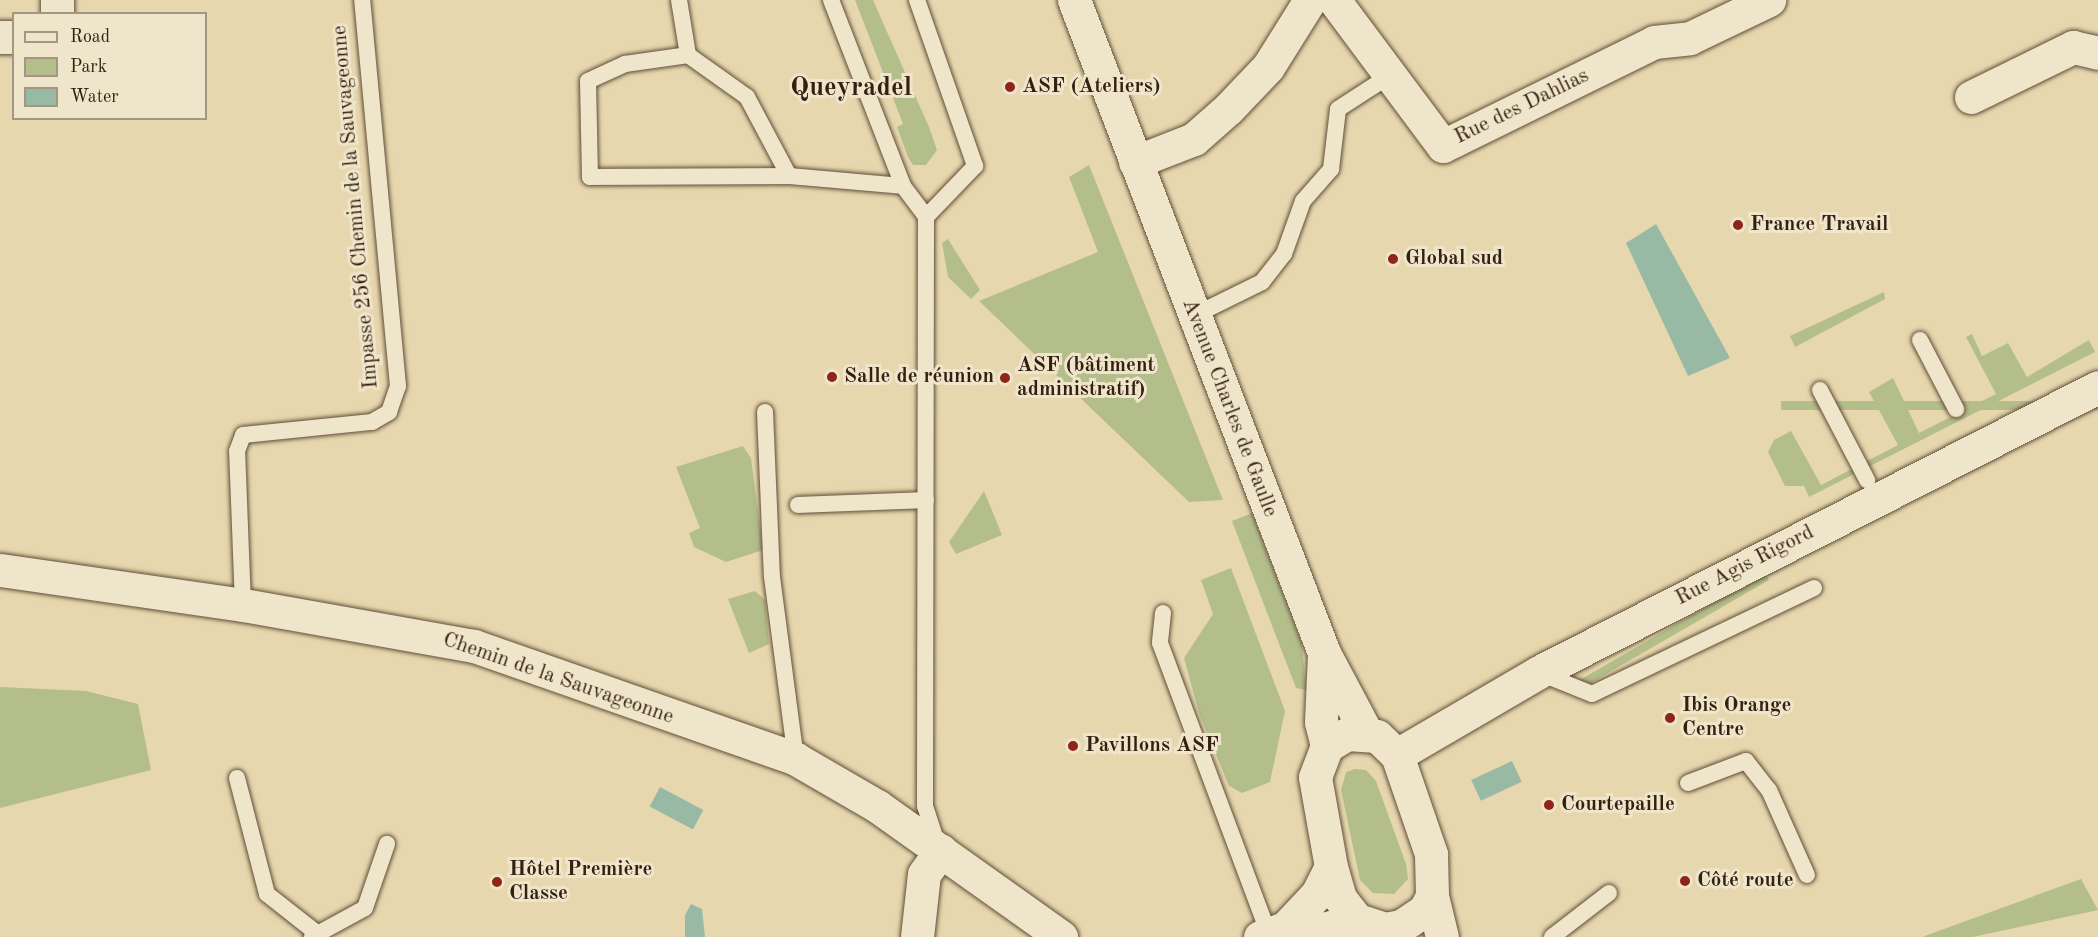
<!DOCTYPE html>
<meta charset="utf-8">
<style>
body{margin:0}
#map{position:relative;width:2098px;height:937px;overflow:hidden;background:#e7d7ae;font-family:"Old Standard TT",serif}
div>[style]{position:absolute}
.green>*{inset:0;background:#b4be8b;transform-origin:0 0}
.water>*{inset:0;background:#98baa5;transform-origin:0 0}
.roads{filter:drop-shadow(0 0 2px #614e38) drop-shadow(0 0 2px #614e38)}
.service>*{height:16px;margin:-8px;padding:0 8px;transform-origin:8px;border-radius:8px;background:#efe5ca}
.minor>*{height:33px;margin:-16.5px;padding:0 16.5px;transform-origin:16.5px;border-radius:16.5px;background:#efe5ca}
.tertiary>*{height:33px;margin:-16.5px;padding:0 16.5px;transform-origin:16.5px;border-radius:16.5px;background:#efe5ca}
.secondary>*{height:33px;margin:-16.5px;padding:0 16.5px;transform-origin:16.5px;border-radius:16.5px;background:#efe5ca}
.dots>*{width:16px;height:16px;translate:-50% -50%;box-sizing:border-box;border:3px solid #efe5ca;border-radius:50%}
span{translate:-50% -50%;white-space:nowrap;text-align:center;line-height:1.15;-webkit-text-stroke:6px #efe5ca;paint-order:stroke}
.poi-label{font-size:21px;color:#342011;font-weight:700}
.left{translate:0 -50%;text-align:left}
.street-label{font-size:21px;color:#342011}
.district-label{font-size:27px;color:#342011;font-weight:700}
.legend{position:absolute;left:12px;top:12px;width:195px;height:108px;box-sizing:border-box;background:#efe5ca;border:2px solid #a49680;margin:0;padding:8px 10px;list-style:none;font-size:18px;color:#342011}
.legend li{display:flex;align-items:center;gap:12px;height:30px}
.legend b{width:30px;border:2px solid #a49680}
</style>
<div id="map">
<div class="green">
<i style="clip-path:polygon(855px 0,873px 0,929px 127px,937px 150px,926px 165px,913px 165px,908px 157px,897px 127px,903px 124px)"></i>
<i style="clip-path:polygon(1089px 165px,1223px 500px,1189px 502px,979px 301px,1098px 252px,1069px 177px)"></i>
<i style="clip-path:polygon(948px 239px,980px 290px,971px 299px,948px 277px,942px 243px)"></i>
<i style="clip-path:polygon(1884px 292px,1885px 299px,1795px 347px,1790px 336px)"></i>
<i style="clip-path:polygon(1972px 334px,1982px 356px,2008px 343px,2027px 377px,2089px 340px,2095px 352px,1809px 497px,1804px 486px,1785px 486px,1768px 452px,1774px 440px,1791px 431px,1821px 485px,1898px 445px,1869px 392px,1893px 378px,1919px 433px,1996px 394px,1966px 337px)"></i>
<i style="left:2098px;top:401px;width:9px;height:317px;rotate:90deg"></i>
<i style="clip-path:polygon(743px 446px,751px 458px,763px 550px,726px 562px,694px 547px,689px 533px,700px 528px,676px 467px)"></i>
<i style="clip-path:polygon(984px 491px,1002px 535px,956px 554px,949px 542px)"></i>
<i style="clip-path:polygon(1252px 513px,1302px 644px,1306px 690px,1296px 688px,1232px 521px)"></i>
<i style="clip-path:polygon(1231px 568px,1285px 711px,1270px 782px,1242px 793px,1229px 786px,1199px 713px,1184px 658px,1213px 614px,1201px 580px)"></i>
<i style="left:1765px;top:573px;width:8px;height:216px;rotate:60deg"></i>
<i style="clip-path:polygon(755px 591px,765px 600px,769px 644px,749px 653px,728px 599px)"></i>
<i style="clip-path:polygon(0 687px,86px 691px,138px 704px,151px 770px,0 808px)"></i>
<i style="clip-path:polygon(1355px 769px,1366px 770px,1376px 781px,1406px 864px,1408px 879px,1394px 894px,1373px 893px,1360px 880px,1341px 790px,1346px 772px)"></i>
<i style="clip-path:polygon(2081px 879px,2098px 910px,1973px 937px,1922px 937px)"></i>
</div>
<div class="water">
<i style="clip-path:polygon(1656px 224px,1730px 358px,1688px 376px,1626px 243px)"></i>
<i style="left:1512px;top:761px;width:23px;height:45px;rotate:65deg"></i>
<i style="left:660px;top:787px;width:49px;height:22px;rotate:28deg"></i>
<i style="clip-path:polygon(691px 904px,702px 909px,705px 937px,685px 937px,685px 915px)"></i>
</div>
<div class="roads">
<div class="service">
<i style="left:679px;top:0;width:56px;rotate:80.7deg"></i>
<i style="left:831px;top:0;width:199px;rotate:68.8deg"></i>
<i style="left:903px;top:186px;width:39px;rotate:53deg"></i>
<i style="left:926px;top:217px;width:589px;rotate:90.1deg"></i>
<i style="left:925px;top:806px;width:36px;rotate:72deg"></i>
<i style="left:917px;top:0;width:176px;rotate:70.7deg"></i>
<i style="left:975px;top:166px;width:71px;rotate:133.9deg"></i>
<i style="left:789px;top:176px;width:199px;rotate:179.7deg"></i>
<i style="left:590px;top:177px;width:96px;rotate:-91.2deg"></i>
<i style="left:588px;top:81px;width:41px;rotate:-24.7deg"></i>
<i style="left:625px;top:64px;width:64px;rotate:-8.1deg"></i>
<i style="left:688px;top:55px;width:72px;rotate:35.4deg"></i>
<i style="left:747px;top:97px;width:89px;rotate:62deg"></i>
<i style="left:789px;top:176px;width:114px;rotate:5deg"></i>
<i style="left:1193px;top:316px;width:77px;rotate:-26.2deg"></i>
<i style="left:1262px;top:282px;width:36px;rotate:-52deg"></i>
<i style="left:1284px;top:254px;width:56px;rotate:-70.3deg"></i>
<i style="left:1303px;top:201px;width:43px;rotate:-48.8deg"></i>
<i style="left:1331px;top:169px;width:60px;rotate:-83.3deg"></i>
<i style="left:1338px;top:109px;width:64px;rotate:-32.9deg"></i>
<i style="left:1920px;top:340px;width:78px;rotate:62.4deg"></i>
<i style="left:1820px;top:390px;width:102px;rotate:62.4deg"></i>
<i style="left:765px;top:412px;width:165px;rotate:87.6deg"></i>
<i style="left:772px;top:577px;width:184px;rotate:82.5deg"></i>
<i style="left:798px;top:505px;width:128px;rotate:-2.2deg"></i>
<i style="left:243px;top:605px;width:154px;rotate:-92.2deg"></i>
<i style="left:237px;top:451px;width:17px;rotate:-69deg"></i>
<i style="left:243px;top:435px;width:130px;rotate:-5.8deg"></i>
<i style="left:372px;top:422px;width:20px;rotate:-30deg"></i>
<i style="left:389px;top:412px;width:28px;rotate:-71deg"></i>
<i style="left:398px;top:386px;width:388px;rotate:-95.3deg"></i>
<i style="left:1163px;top:613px;width:30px;rotate:96deg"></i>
<i style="left:1160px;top:643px;width:312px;rotate:69.5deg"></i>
<i style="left:1540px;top:673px;width:56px;rotate:22deg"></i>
<i style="left:1592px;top:694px;width:246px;rotate:-25.5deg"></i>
<i style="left:237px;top:778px;width:120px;rotate:75.5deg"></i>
<i style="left:267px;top:894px;width:60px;rotate:38.2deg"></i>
<i style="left:1688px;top:783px;width:62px;rotate:-20.8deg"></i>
<i style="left:1746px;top:761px;width:37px;rotate:52deg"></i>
<i style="left:1769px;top:790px;width:93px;rotate:65.9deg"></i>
<i style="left:312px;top:937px;width:60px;rotate:-28.7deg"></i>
<i style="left:365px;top:908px;width:68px;rotate:-71deg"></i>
<i style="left:1552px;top:937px;width:72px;rotate:-37.7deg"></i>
</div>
<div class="minor">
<i style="left:1334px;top:0;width:182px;rotate:53.3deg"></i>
<i style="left:1443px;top:146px;width:235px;rotate:-26.2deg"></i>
<i style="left:1654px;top:42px;width:36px;rotate:-6deg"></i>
<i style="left:1690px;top:38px;width:88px;rotate:-25.7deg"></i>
<i style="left:57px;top:14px;width:14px;rotate:-90deg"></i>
<i style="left:0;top:37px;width:14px"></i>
<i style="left:1971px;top:97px;width:114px;rotate:-26.1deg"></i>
<i style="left:2073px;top:47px;width:26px;rotate:13deg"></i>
<i style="left:1135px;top:162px;width:63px;rotate:-21.3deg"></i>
<i style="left:1194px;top:139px;width:45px;rotate:-41.4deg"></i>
<i style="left:1228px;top:109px;width:58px;rotate:-46.4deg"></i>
<i style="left:1268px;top:67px;width:79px;rotate:-57.9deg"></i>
<i style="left:0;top:570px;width:246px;rotate:8.2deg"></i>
<i style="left:243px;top:605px;width:235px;rotate:10.1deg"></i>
<i style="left:474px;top:646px;width:341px;rotate:19.3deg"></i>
<i style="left:796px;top:759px;width:94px;rotate:30.1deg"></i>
<i style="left:877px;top:806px;width:226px;rotate:35.4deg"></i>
<i style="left:1285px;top:928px;width:30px;rotate:6deg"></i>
<i style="left:1315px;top:931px;width:43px;rotate:-14.7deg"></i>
<i style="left:917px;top:937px;width:63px;rotate:-83.7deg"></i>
<i style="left:924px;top:874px;width:29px;rotate:-54deg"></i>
<i style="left:1260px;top:937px;width:27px;rotate:-20deg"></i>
<i style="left:1285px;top:928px;width:47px;rotate:-46.7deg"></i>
<i style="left:1317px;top:894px;width:30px;rotate:-63deg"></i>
</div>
<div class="tertiary">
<i style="left:1397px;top:755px;width:164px;rotate:-30.3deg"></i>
<i style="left:1539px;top:672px;width:627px;rotate:-27.01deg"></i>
</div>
<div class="secondary">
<i style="left:1074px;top:0;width:699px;rotate:69.05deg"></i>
<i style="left:1324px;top:653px;width:92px;rotate:62deg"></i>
<i style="left:1324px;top:653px;width:69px;rotate:92.5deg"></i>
<i style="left:1321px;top:722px;width:25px;rotate:76deg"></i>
<i style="left:1347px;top:734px;width:30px;rotate:4deg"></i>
<i style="left:1377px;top:736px;width:28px;rotate:44deg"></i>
<i style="left:1397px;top:755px;width:105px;rotate:71deg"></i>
<i style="left:1431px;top:854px;width:42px;rotate:88.6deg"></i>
<i style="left:1432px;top:896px;width:16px;rotate:117deg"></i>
<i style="left:1425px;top:910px;width:29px;rotate:146deg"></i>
<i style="left:1401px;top:926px;width:16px;rotate:169deg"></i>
<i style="left:1385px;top:929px;width:29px;rotate:-162deg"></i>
<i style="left:1357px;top:920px;width:28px;rotate:-128deg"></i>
<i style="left:1340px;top:898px;width:32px;rotate:-106deg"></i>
<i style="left:1331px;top:867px;width:91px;rotate:-100.1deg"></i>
<i style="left:1315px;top:777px;width:33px;rotate:-69deg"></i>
<i style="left:1327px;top:746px;width:23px;rotate:-31deg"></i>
<i style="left:1432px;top:896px;width:42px;rotate:76.3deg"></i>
</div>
</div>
<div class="dots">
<i style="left:1010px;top:87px;background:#8f2418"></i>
<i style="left:1738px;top:225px;background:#8f2418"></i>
<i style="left:1393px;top:259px;background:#8f2418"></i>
<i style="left:832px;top:377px;background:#8f2418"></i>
<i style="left:1005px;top:378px;background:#8f2418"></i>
<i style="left:1670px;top:718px;background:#8f2418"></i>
<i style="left:1073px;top:746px;background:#8f2418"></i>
<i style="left:1549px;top:805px;background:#8f2418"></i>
<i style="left:1685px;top:881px;background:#8f2418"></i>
<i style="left:497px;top:882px;background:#8f2418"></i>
</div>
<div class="poi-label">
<span class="left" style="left:1022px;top:87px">ASF (Ateliers)</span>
<span class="left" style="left:1750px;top:225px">France Travail</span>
<span class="left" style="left:1405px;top:259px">Global sud</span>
<span class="left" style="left:1017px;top:378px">ASF (bâtiment<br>administratif)</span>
<span class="left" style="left:844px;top:377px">Salle de réunion</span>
<span class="left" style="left:1682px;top:718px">Ibis Orange<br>Centre</span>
<span class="left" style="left:1085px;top:746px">Pavillons ASF</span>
<span class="left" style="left:1561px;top:805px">Courtepaille</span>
<span class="left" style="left:509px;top:882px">Hôtel Première<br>Classe</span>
<span class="left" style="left:1697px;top:881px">Côté route</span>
</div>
<div class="street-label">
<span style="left:1522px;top:107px;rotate:-26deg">Rue des Dahlias</span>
<span style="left:356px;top:207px;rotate:-95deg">Impasse 256 Chemin de la Sauvageonne</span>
<span style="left:1229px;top:408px;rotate:69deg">Avenue Charles de Gaulle</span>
<span style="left:1745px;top:566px;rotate:-27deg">Rue Agis Rigord</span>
<span style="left:558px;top:679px;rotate:19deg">Chemin de la Sauvageonne</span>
</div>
<div class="district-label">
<span style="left:851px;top:88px">Queyradel</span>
</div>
<ul class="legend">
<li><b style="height:8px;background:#efe5ca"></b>Road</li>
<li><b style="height:16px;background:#b4be8b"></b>Park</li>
<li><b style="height:16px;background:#98baa5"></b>Water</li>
</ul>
</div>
